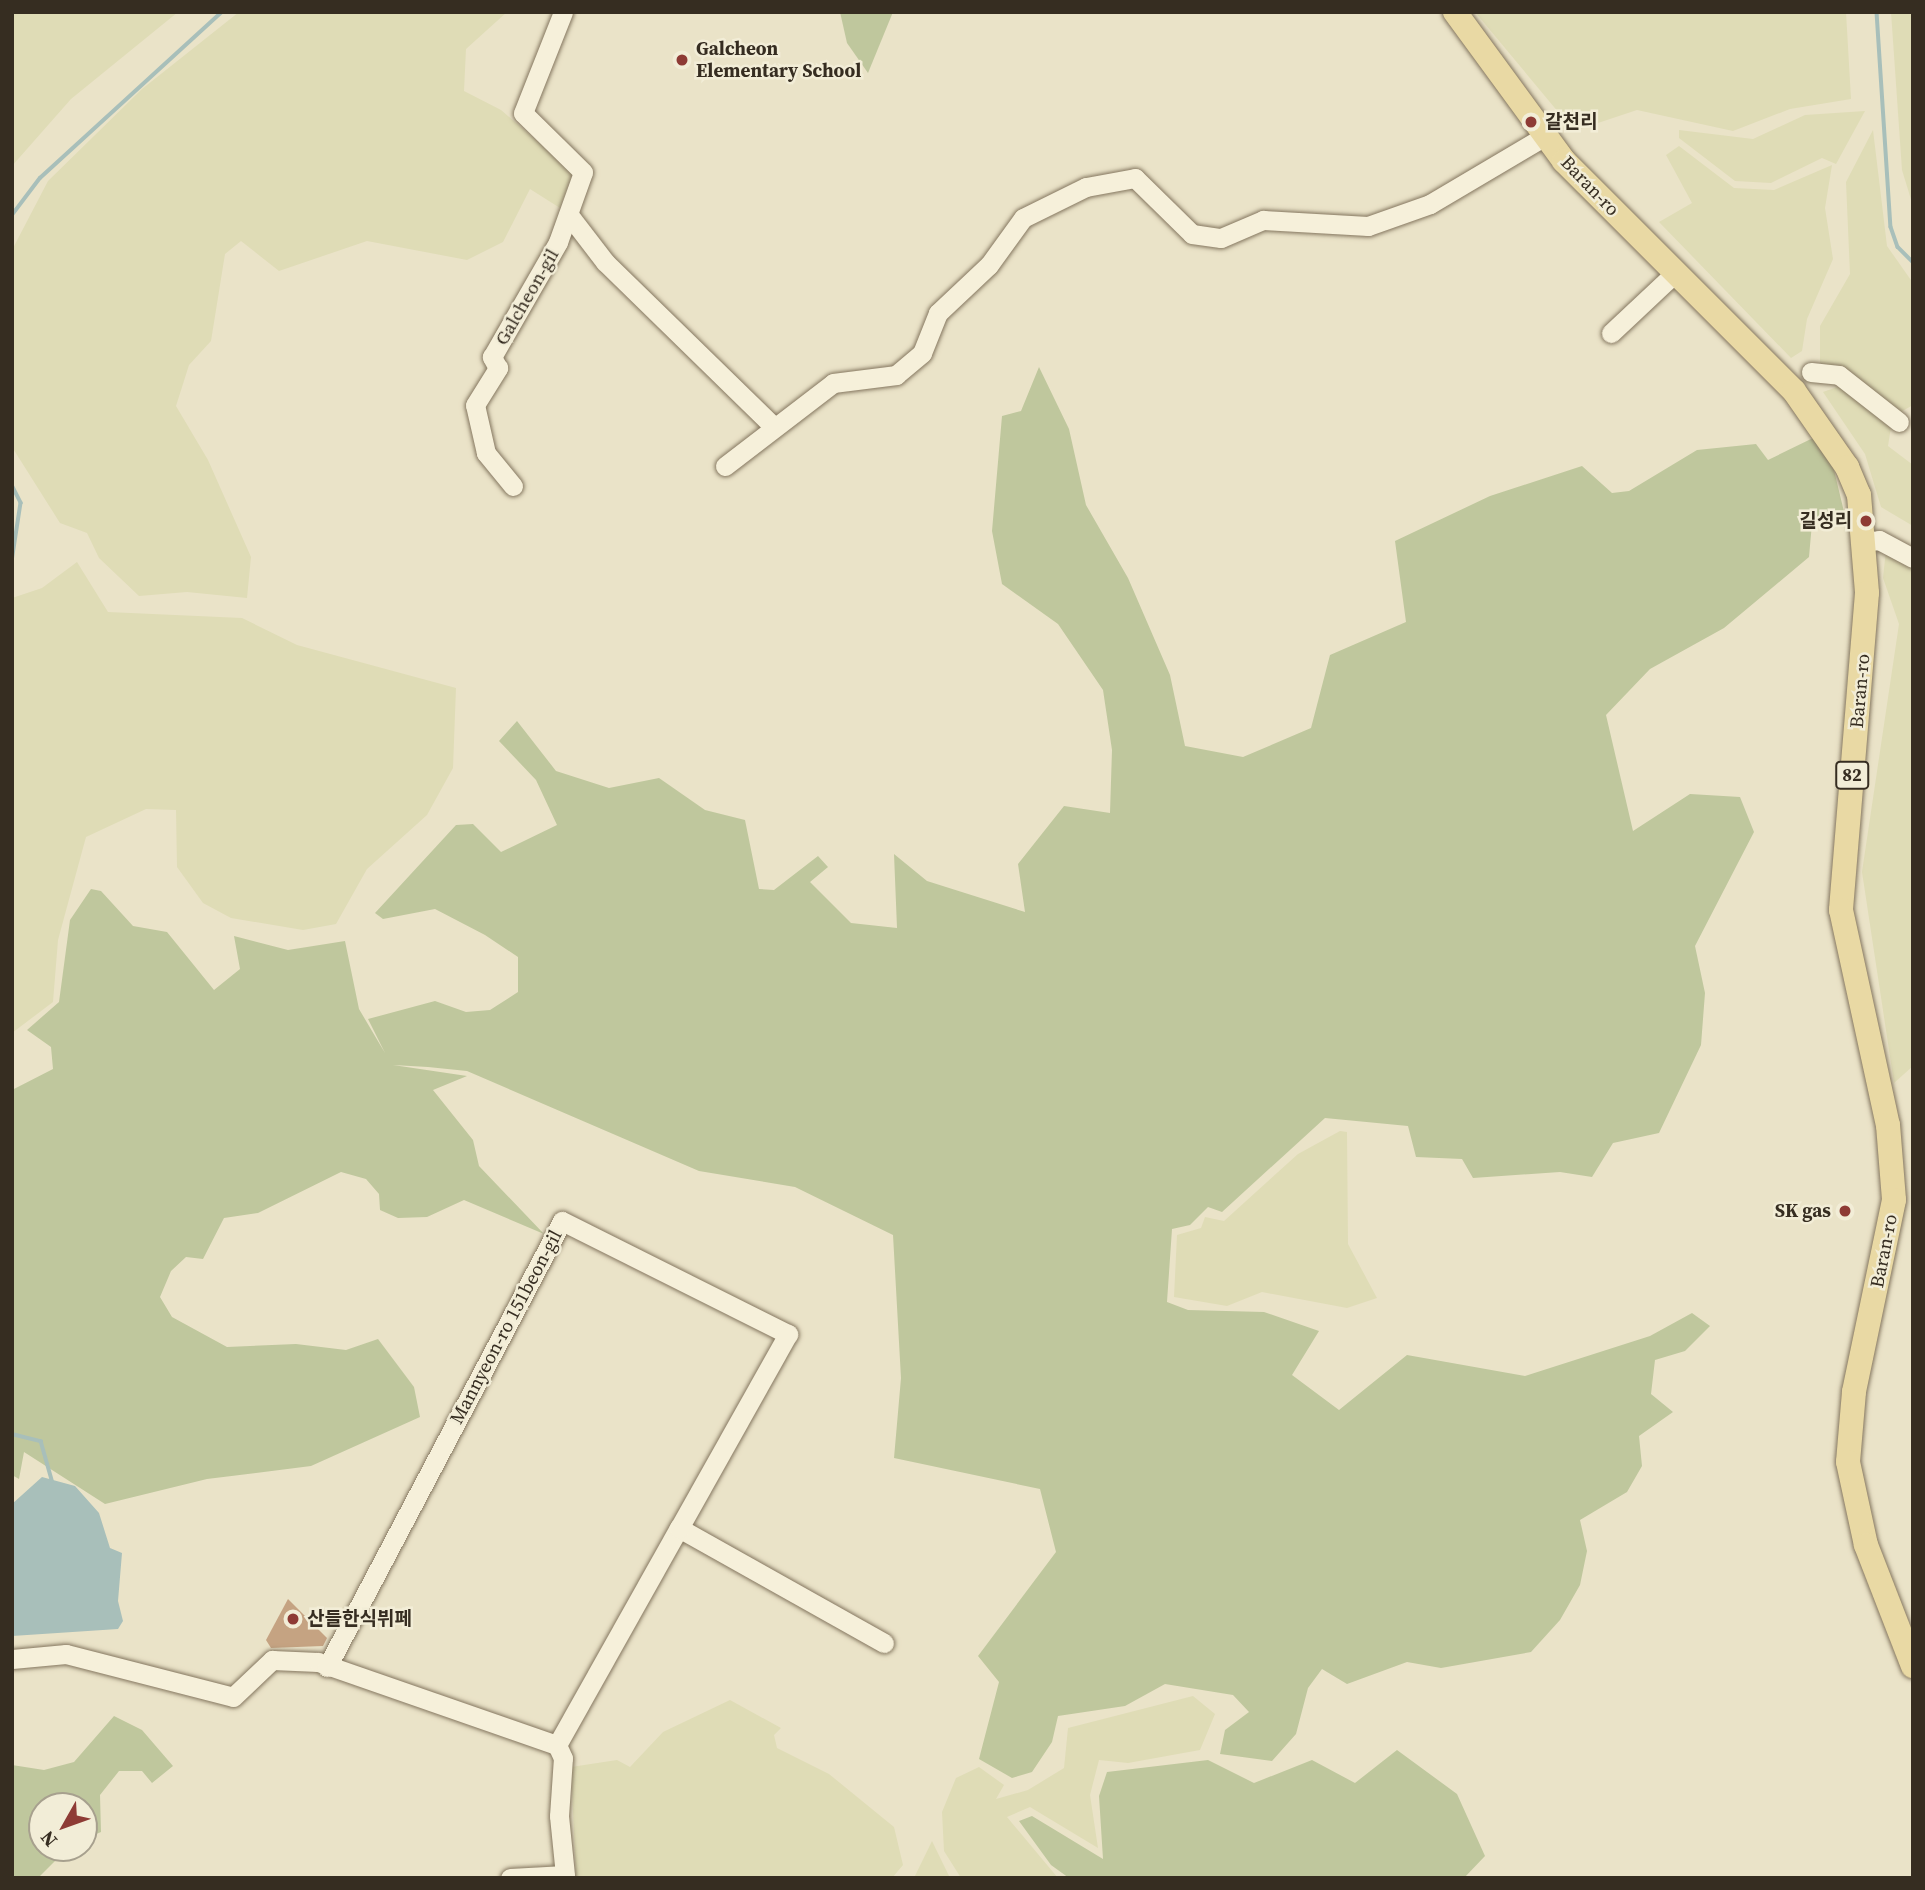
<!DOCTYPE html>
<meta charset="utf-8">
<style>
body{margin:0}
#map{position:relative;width:1925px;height:1890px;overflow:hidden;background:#eae3c8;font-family:"Source Serif 4","Noto Sans KR",serif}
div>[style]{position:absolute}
.farmland>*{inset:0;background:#dfdcb6}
.green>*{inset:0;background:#bfc79d}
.water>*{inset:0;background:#a8bfba}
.stream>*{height:3.5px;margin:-1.75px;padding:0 1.75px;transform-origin:1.75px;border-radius:1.75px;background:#a8bfba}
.building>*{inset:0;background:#c5a382}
.roads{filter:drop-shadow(0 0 2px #84765f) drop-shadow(0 0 2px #84765f)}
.minor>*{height:19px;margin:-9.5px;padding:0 9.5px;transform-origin:9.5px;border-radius:9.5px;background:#f6f0da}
.major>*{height:24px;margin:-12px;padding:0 12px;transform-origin:12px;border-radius:12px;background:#e9d9a4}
.dots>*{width:19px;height:19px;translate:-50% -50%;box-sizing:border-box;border:4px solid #f2edd7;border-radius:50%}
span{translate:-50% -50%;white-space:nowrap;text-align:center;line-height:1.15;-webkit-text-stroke:5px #f2edd7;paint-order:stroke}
.shield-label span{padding:2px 5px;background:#f2edd7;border:2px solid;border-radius:5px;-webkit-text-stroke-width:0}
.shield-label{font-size:18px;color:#362d21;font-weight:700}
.poi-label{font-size:19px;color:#362d21;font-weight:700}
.left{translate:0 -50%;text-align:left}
.right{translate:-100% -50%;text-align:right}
.street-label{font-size:19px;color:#362d21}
.frame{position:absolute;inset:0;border:14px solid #362d21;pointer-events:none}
.north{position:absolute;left:28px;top:1792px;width:70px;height:70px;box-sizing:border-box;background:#f2edd7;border:2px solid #a7a08e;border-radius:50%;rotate:230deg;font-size:19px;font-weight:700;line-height:28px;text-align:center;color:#362d21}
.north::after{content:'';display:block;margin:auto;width:24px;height:32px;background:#8e3b35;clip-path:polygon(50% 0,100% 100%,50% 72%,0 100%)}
</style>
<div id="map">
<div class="farmland">
<i style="clip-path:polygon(12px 12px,178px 12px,71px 99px,12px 166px)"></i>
<i style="clip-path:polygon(239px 12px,507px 12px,466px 49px,464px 91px,501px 110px,573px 172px,560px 208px,530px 189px,503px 242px,467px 260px,367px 241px,279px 271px,241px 241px,225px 254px,211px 341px,189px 365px,176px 406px,208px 460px,251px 557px,247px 598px,187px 592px,139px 596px,99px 558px,87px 533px,60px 523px,12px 447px,12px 250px,48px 181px,142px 89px)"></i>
<i style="clip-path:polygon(1475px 12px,1846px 12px,1851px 99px,1790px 109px,1733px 131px,1637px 110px,1574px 131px)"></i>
<i style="clip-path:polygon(1891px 12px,1913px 12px,1913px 206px,1902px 170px)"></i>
<i style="clip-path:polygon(1865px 111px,1836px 164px,1822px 158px,1771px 183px,1735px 181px,1679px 138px,1679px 130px,1753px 139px,1805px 115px)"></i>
<i style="clip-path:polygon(1873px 130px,1887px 246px,1913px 283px,1913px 405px,1899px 413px,1851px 372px,1820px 363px,1820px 326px,1850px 274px,1846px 182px)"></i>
<i style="clip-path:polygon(1679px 146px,1734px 188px,1774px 190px,1832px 165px,1825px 208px,1833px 259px,1807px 319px,1802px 351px,1791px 358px,1659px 222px,1692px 203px,1666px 155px)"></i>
<i style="clip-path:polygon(1840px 386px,1891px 427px,1888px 446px,1913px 465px,1913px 526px,1881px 507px,1865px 454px,1823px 392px)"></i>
<i style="clip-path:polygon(1886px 550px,1913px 559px,1913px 1066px,1894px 1083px,1862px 872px,1899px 624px,1883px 578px)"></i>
<i style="clip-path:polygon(77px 562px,108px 612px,242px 618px,297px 645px,456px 688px,453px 768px,427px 815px,367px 869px,336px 924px,303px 930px,231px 918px,203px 903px,177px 867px,176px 810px,146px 809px,86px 837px,58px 940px,53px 1002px,12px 1033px,12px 598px,42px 588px)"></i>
<i style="clip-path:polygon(1340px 1131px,1347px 1132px,1348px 1244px,1377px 1298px,1347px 1308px,1262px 1292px,1227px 1306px,1174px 1297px,1177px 1235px,1201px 1228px,1205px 1217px,1224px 1221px,1298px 1154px)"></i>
<i style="clip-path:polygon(1193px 1696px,1215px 1714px,1200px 1750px,1128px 1763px,1099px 1760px,1090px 1795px,1098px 1848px,1030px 1807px,1007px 1817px,1058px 1878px,961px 1878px,944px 1851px,942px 1812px,956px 1778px,979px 1767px,1004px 1785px,996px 1799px,1028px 1790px,1064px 1768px,1068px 1728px)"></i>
<i style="clip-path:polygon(730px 1700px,781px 1728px,774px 1735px,777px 1748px,829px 1774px,894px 1827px,903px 1865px,892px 1878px,576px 1878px,571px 1767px,617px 1760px,630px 1767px,663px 1732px)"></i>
<i style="clip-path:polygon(932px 1841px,950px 1878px,914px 1878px)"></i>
</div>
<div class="green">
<i style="clip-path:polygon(840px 12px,893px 12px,868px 73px,847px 43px)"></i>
<i style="clip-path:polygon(1039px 367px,1069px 429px,1086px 505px,1128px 578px,1170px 675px,1185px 746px,1243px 757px,1311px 728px,1330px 655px,1406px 622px,1395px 541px,1490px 496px,1582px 466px,1612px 493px,1629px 491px,1697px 450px,1756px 444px,1768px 460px,1813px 438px,1833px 466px,1846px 520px,1812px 523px,1809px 557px,1724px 628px,1650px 669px,1606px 715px,1633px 831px,1690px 794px,1740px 797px,1754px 832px,1695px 946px,1705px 993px,1701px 1045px,1659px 1133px,1613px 1143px,1592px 1177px,1560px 1172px,1473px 1178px,1462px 1159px,1416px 1157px,1408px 1126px,1325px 1118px,1222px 1212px,1208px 1207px,1190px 1225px,1172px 1229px,1167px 1302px,1188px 1310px,1264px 1312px,1319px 1331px,1292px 1375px,1339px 1410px,1407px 1355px,1525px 1376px,1650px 1336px,1692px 1313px,1710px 1326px,1685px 1351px,1655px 1360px,1651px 1394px,1673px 1412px,1639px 1436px,1642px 1466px,1627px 1492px,1580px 1520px,1587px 1551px,1580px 1585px,1560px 1620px,1531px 1652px,1441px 1668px,1407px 1662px,1347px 1684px,1322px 1669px,1308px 1688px,1296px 1734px,1272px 1761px,1220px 1754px,1225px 1730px,1249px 1712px,1233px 1695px,1165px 1684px,1125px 1706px,1058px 1716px,1052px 1742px,1032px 1772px,1012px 1778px,979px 1759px,999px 1682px,978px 1656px,1056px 1552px,1040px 1489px,894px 1458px,901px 1378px,893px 1235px,795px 1187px,699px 1171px,467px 1071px,428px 1067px,393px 1065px,467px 1076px,433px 1090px,473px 1140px,479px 1166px,544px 1234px,464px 1200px,427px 1217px,398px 1218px,380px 1210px,379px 1194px,366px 1179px,341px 1172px,258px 1213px,224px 1218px,203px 1259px,186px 1257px,171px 1271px,160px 1297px,172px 1317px,227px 1347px,296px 1344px,346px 1350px,378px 1339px,414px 1387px,420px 1417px,311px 1466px,207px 1479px,105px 1504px,24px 1452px,19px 1479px,12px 1475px,12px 1090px,53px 1069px,51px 1047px,27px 1030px,59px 1002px,70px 920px,91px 889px,101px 891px,133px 926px,167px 932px,214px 990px,240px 969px,234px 936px,288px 950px,345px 941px,359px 1009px,385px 1053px,368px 1019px,435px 1001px,466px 1012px,490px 1010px,518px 992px,518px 957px,485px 935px,435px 909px,383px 919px,375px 913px,456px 825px,473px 824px,501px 852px,557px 825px,536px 780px,499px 741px,517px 721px,556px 771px,609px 788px,659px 778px,705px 810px,745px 820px,759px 889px,774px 890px,818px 856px,828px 867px,810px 882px,851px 923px,897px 928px,894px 854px,927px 881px,1025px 912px,1018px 864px,1064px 806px,1110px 813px,1112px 750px,1103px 690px,1058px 624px,1002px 584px,992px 531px,1002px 416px,1021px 411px)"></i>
<i style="clip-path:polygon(114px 1716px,142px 1730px,173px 1766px,152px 1783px,142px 1771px,119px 1771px,100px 1795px,101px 1832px,84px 1839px,84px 1806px,42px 1806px,42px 1848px,68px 1848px,38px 1878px,12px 1878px,12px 1765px,44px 1770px,74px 1762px)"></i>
<i style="clip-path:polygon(1397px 1750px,1457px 1794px,1485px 1856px,1464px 1878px,1069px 1878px,1051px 1865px,1019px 1821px,1032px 1816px,1103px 1859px,1099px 1796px,1107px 1772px,1208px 1760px,1254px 1783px,1312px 1760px,1355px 1783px)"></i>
</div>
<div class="water">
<i style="clip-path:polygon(42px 1477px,75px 1486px,99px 1513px,110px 1548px,122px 1553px,118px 1601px,123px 1621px,118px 1629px,12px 1636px,12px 1504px)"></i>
</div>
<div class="stream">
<i style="left:1877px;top:12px;width:215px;rotate:86.3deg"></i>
<i style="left:1891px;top:227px;width:21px;rotate:71deg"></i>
<i style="left:1898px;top:247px;width:21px;rotate:45deg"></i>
<i style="left:12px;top:215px;width:46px;rotate:-52.9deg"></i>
<i style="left:40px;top:178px;width:246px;rotate:-42.4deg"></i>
<i style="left:12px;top:485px;width:20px;rotate:63deg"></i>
<i style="left:21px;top:503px;width:60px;rotate:98.7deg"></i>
<i style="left:12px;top:1434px;width:30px;rotate:14deg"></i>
<i style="left:41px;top:1441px;width:41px;rotate:74.2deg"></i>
</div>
<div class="building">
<i style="clip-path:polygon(288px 1599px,327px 1638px,323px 1646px,271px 1648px,266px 1640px)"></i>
</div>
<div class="roads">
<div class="minor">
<i style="left:569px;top:215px;width:59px;rotate:52.5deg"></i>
<i style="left:605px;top:262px;width:235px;rotate:44.3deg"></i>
<i style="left:1611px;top:333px;width:89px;rotate:-43.2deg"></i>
<i style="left:1811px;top:372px;width:28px;rotate:6deg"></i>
<i style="left:1839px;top:375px;width:76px;rotate:38.1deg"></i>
<i style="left:725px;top:466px;width:136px;rotate:-37.5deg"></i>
<i style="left:833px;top:383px;width:64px;rotate:-7.2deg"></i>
<i style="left:896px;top:375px;width:34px;rotate:-40deg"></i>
<i style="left:922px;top:353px;width:43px;rotate:-68.2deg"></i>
<i style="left:938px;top:313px;width:70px;rotate:-43.3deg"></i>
<i style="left:989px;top:265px;width:58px;rotate:-54.1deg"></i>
<i style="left:1023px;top:218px;width:70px;rotate:-26.2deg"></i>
<i style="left:1086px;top:187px;width:50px;rotate:-10.4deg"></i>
<i style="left:1135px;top:178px;width:80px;rotate:44.5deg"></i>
<i style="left:1192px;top:234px;width:29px;rotate:8deg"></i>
<i style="left:1221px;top:238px;width:46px;rotate:-23.2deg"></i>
<i style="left:1263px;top:220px;width:105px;rotate:3.3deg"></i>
<i style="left:1368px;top:226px;width:66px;rotate:-19.5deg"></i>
<i style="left:1430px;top:204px;width:134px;rotate:-30.6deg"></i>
<i style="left:513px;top:486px;width:43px;rotate:-129.3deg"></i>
<i style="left:486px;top:453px;width:49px;rotate:-102.9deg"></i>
<i style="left:475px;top:405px;width:44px;rotate:-58.1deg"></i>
<i style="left:498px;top:368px;width:13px;rotate:-119deg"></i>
<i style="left:492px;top:357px;width:133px;rotate:-60.1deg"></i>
<i style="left:558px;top:242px;width:74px;rotate:-70.3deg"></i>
<i style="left:583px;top:172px;width:84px;rotate:-135.5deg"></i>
<i style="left:523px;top:113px;width:109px;rotate:-68.4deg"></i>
<i style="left:1861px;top:542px;width:18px;rotate:-6deg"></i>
<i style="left:1879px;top:540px;width:38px;rotate:28deg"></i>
<i style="left:12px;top:1659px;width:54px;rotate:-5.3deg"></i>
<i style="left:66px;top:1654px;width:172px;rotate:14.4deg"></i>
<i style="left:233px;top:1697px;width:54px;rotate:-43.5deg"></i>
<i style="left:272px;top:1660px;width:46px;rotate:2.5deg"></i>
<i style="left:318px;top:1662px;width:253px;rotate:19.2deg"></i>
<i style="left:557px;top:1745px;width:249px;rotate:-60.7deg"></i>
<i style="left:679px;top:1528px;width:235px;rotate:29.3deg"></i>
<i style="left:327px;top:1667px;width:504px;rotate:-62.21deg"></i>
<i style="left:562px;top:1221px;width:253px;rotate:26.6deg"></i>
<i style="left:788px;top:1334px;width:223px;rotate:119.3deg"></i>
<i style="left:510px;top:1878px;width:55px;rotate:-3.1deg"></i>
<i style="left:565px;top:1875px;width:59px;rotate:-95.8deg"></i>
<i style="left:559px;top:1816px;width:58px;rotate:-86.1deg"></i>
<i style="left:563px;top:1758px;width:14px;rotate:-115deg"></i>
</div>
<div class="major">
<i style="left:1455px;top:12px;width:185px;rotate:53.8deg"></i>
<i style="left:1564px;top:161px;width:325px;rotate:45deg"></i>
<i style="left:1794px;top:391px;width:93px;rotate:55.1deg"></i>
<i style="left:1847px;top:467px;width:30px;rotate:67deg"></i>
<i style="left:1859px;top:495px;width:98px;rotate:85.3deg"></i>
<i style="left:1867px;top:593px;width:318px;rotate:94.7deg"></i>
<i style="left:1841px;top:910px;width:220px;rotate:77.7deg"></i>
<i style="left:1888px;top:1125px;width:75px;rotate:85.4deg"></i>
<i style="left:1894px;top:1200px;width:196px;rotate:101.8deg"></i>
<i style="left:1854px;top:1392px;width:70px;rotate:94.9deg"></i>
<i style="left:1848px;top:1462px;width:85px;rotate:77.8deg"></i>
<i style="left:1866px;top:1545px;width:130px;rotate:68.8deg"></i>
</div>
</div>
<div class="dots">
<i style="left:682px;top:60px;background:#8e3b35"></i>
<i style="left:1531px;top:122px;background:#8e3b35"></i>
<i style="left:1866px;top:521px;background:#8e3b35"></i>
<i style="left:1845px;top:1211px;background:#8e3b35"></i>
<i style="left:293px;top:1619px;background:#8e3b35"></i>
</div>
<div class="shield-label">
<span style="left:1852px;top:775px">82</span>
</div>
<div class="poi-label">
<span class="left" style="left:696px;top:60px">Galcheon<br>Elementary School</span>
<span class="left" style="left:1545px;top:122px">갈천리</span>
<span class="right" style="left:1852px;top:521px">길성리</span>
<span class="right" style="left:1831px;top:1211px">SK gas</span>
<span class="left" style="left:307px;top:1619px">산들한식뷔페</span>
</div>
<div class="street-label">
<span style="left:1590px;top:186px;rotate:46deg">Baran-ro</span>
<span style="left:527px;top:297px;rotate:-60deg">Galcheon-gil</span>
<span style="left:1860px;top:691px;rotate:-85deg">Baran-ro</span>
<span style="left:1884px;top:1251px;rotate:-79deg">Baran-ro</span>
<span style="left:506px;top:1327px;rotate:-62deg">Mannyeon-ro 151beon-gil</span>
</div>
<div class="frame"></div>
<div class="north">N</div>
</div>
